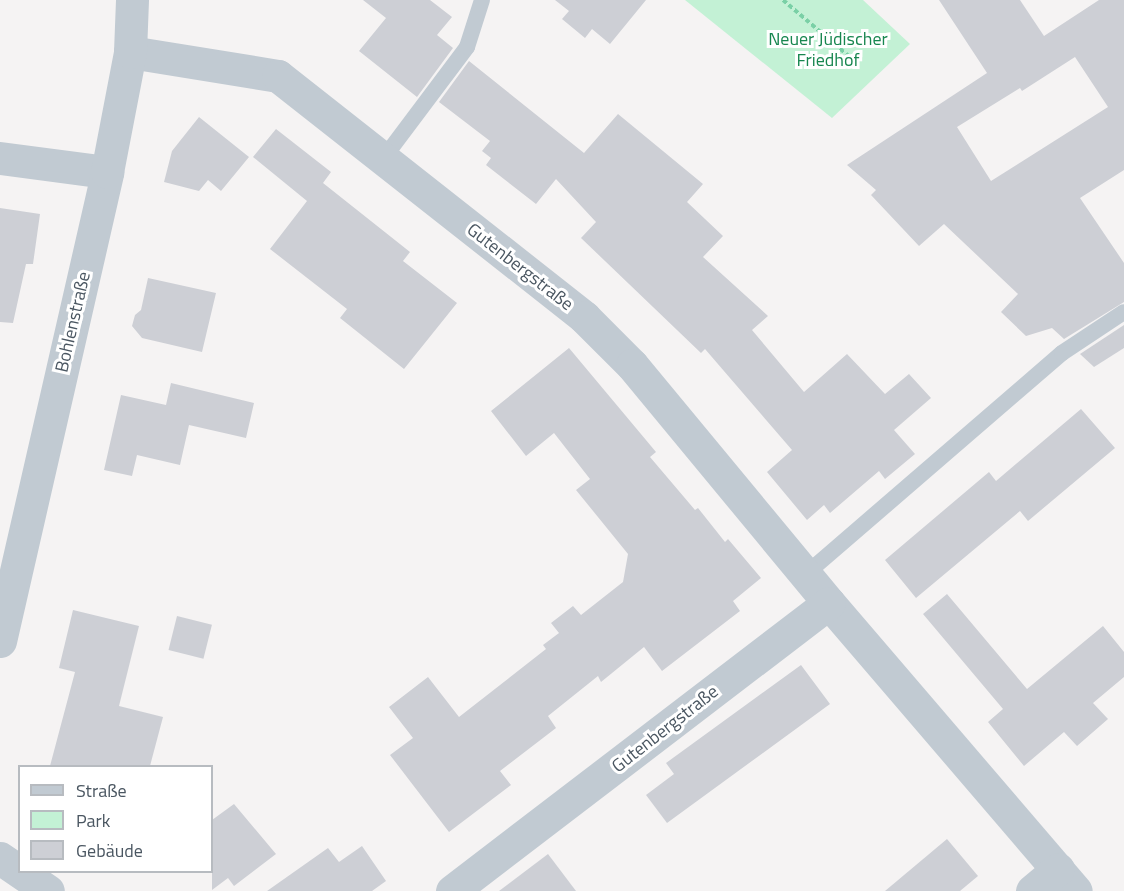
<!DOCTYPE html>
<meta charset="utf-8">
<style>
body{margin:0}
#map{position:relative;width:1124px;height:891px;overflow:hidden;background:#f5f3f3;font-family:"Titillium Web",sans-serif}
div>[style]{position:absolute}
.green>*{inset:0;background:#c3f1d5}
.building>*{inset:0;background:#cdcfd5;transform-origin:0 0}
.path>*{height:4px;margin-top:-2px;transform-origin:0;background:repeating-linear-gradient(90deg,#7ad0a6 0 4.5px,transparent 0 7.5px)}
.lane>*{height:16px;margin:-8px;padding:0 8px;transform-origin:8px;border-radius:8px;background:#c1cad2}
.street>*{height:33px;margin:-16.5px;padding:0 16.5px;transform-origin:16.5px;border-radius:16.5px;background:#c1cad2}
span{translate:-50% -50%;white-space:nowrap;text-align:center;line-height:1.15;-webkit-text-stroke:6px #fff;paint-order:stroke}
.park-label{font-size:18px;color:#17864f}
.street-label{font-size:18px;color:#4a5661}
.legend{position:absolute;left:18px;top:765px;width:195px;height:108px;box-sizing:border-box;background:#fff;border:2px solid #b7bbc0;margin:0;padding:8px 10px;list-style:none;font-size:18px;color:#4a5661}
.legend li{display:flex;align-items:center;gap:12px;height:30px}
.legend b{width:30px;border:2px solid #b7bbc0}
</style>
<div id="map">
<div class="green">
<i style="clip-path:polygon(685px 0,863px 0,910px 44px,832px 118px)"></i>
</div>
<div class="building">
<i style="clip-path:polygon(363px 0,430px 0,452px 17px,437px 35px,453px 48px,417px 97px,359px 51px,386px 18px)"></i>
<i style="clip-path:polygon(555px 0,646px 0,610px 44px,592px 29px,585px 38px,562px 19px,569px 11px)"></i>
<i style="clip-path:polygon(evenodd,939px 0,1020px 0,1044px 36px,1099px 0,1124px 0,1124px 170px,1080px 198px,1124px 263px,1124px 302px,1064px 339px,1052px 328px,1026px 336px,1001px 312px,1018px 294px,944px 224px,919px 246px,871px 195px,876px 190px,847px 165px,987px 73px,939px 0,1075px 57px,1108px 107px,991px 181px,957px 127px,1020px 88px,1022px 91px,1075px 57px)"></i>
<i style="clip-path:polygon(469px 61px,584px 153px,618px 114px,703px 184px,687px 202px,723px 236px,703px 257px,768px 316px,752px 330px,804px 392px,847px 354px,885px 394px,909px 374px,931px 398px,894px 430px,915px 454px,885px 479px,879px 471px,830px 513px,824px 505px,807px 520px,767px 472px,792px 450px,705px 349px,701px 353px,581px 238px,596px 222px,556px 179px,536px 204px,486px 165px,491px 158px,482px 151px,490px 141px,439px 102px)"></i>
<i style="clip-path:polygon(199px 117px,249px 157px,221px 191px,208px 180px,199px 191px,164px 182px,172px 151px)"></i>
<i style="clip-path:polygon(276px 129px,331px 172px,323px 183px,410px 252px,403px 261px,457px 303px,404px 369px,340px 318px,347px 309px,270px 249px,307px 201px,253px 157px)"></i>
<i style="clip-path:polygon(0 208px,40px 214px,33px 264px,26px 264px,13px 323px,0 322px)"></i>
<i style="clip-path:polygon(148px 278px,216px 293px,202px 352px,142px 338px,132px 326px,135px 315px,141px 310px)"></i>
<i style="clip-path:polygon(1124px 325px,1124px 348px,1094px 367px,1080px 354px)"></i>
<i style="clip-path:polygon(569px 348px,656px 452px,650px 457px,695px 510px,698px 508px,725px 542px,728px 539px,761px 578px,733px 601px,740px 611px,662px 671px,644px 647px,601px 682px,598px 676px,548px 716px,556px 728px,500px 771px,511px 785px,449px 832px,390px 755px,413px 738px,389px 707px,428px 677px,459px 717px,546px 649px,543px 645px,559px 633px,551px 623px,573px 606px,581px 615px,623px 582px,628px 554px,576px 490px,590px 479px,554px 433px,526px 456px,491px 411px)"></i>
<i style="clip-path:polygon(171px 383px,254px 403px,246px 438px,189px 425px,180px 465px,137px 455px,132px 476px,104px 470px,121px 395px,166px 405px)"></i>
<i style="clip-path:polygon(1081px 409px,1115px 448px,1028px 521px,1020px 511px,916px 598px,885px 560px,989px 472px,996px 481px)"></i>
<i style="clip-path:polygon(947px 594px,1027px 689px,1103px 626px,1124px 652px,1124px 677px,1093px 703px,1108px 719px,1077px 746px,1064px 732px,1024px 766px,988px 722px,1003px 709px,923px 614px)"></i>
<i style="clip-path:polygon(73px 610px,139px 626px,119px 706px,163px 717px,150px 766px,50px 766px,75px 672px,59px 668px)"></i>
<i style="left:177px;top:616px;width:36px;height:35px;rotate:14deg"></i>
<i style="clip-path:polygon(801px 665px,830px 704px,667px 823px,646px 795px,674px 774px,666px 763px)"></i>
<i style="clip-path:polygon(234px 804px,276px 854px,234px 886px,228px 878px,212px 890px,212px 820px)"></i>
<i style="clip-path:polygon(947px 839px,978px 876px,960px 891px,885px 891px)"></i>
<i style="clip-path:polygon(362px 846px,386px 881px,372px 891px,267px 891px,328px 848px,339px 862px)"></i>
<i style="clip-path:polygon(548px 854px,576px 891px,499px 891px)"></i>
</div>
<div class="path">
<i style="left:783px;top:0;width:89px;rotate:40.5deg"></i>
</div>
<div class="lane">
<i style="left:383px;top:159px;width:140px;rotate:-53.1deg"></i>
<i style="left:467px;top:47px;width:49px;rotate:-72.3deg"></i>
<i style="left:806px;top:574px;width:338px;rotate:-40.8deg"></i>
<i style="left:1062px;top:353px;width:74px;rotate:-33.5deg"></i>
</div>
<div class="street">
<i style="left:130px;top:52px;width:150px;rotate:9.2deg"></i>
<i style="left:278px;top:76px;width:390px;rotate:38.2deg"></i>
<i style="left:584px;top:317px;width:68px;rotate:45deg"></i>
<i style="left:632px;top:365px;width:309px;rotate:50.4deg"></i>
<i style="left:829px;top:603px;width:379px;rotate:49.4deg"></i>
<i style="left:0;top:158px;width:108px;rotate:7.5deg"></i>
<i style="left:0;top:641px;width:481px;rotate:-77.1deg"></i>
<i style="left:107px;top:172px;width:122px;rotate:-79.1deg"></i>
<i style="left:130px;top:52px;width:52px;rotate:-87.8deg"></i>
<i style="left:0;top:858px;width:58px;rotate:34.5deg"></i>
<i style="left:452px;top:891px;width:474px;rotate:-37.4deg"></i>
<i style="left:1032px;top:891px;width:34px;rotate:-40deg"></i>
</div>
<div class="park-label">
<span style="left:828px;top:50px">Neuer Jüdischer<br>Friedhof</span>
</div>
<div class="street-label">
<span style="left:520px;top:267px;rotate:38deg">Gutenbergstraße</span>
<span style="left:73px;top:322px;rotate:-77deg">Bohlenstraße</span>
<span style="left:665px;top:729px;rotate:-38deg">Gutenbergstraße</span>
</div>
<ul class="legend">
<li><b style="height:8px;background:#c1cad2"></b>Straße</li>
<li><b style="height:16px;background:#c3f1d5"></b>Park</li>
<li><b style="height:16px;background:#cdcfd5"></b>Gebäude</li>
</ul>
</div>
